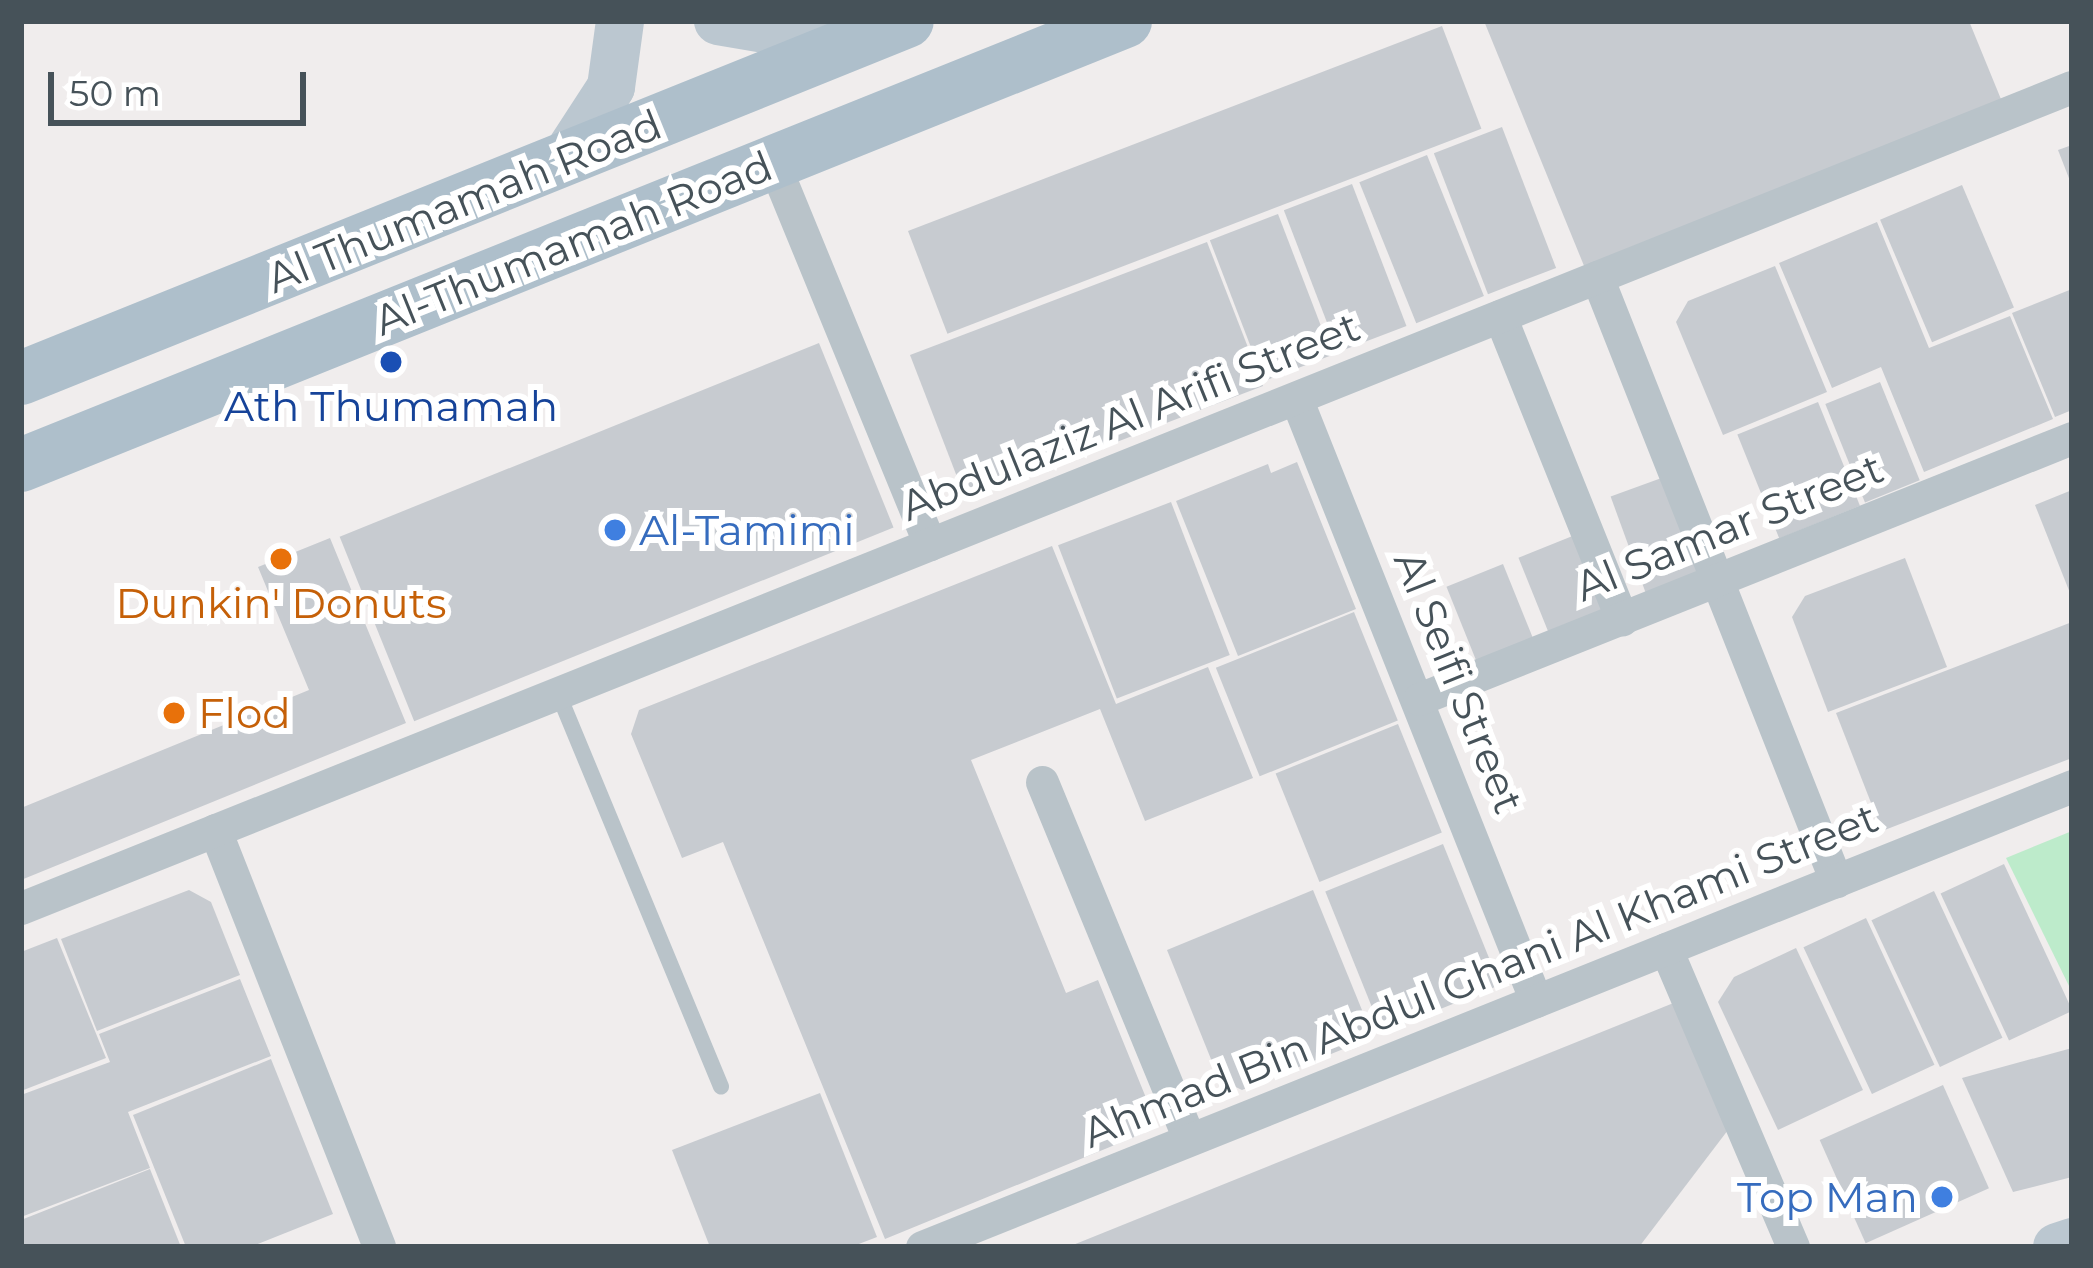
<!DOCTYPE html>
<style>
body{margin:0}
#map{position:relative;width:2093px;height:1268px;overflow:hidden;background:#f0eded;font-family:Montserrat,sans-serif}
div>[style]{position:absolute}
.green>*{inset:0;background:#bdebcb}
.building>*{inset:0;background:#c7cbd0;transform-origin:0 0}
.lane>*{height:16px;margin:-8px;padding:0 8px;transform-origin:8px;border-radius:8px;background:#b9c3c9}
.street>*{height:33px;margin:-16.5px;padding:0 16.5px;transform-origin:16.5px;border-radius:16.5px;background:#b9c3c9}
.secondary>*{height:48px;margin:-24px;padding:0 24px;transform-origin:24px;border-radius:24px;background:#bbc7d0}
.primary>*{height:54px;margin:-27px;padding:0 27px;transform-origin:27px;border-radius:27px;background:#aebfcb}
.dots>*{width:33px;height:33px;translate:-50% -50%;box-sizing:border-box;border:6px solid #fff;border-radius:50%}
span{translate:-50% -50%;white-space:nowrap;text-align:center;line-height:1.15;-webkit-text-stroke:12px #fff;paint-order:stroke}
.street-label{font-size:42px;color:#465259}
.transit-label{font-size:42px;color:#164399}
.shop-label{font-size:42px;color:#366cbe}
.left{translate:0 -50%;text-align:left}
.right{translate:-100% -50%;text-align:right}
.food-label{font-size:42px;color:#c56008}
.frame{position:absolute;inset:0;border:24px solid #465259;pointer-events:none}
.scale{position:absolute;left:48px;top:72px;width:258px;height:54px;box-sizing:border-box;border:6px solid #465259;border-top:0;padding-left:15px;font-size:36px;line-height:42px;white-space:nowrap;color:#465259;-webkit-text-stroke:9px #fff;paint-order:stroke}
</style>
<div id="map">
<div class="green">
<i style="clip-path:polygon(2072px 831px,2072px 992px,2006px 858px)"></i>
</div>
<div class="building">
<i style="clip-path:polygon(1484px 21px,1969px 21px,2005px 109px,1589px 278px)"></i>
<i style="left:1442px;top:26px;width:110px;height:572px;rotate:69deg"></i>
<i style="left:1502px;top:127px;width:151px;height:73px;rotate:69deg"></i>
<i style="clip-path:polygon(2072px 145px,2072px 186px,2058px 150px)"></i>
<i style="left:1427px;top:155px;width:152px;height:73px;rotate:68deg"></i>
<i style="left:1352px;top:184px;width:152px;height:73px;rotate:69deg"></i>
<i style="left:1962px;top:185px;width:133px;height:89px;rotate:67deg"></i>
<i style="left:1278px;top:214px;width:151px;height:73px;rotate:69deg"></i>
<i style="clip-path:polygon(1877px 222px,1929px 348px,2010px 316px,2053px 419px,1924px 472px,1881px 367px,1832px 388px,1779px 263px)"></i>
<i style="clip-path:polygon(1207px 242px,1263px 386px,978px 495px,959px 482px,910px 355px)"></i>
<i style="clip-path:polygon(1775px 266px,1827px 392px,1723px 435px,1676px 322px,1688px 301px)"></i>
<i style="clip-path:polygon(2072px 289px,2072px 410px,2055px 417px,2012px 313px)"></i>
<i style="left:819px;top:343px;width:199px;height:517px;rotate:68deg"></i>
<i style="left:1880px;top:382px;width:106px;height:59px;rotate:68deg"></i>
<i style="left:1818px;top:402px;width:112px;height:87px;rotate:68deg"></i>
<i style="clip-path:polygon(1297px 462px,1356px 609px,1238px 656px,1176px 501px,1268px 464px,1271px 473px)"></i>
<i style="left:1667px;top:476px;width:107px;height:60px;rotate:70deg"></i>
<i style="clip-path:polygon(2072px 490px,2072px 598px,2035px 505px)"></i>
<i style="left:1171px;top:502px;width:164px;height:121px;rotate:69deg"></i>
<i style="left:1575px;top:535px;width:82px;height:61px;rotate:68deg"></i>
<i style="clip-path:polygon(330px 538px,406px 723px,21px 880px,21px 808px,309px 690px,258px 567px)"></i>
<i style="clip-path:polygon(1052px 546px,1116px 704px,1208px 667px,1253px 778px,1145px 821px,1100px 709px,971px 760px,1066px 993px,1098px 980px,1151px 1110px,1144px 1133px,885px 1239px,723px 842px,682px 858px,631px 734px,639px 710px)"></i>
<i style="clip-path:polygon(1905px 558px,1947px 667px,1828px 712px,1792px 617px,1805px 596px)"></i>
<i style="left:1503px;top:564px;width:82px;height:61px;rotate:68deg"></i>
<i style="left:1354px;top:612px;width:117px;height:149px;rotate:68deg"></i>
<i style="clip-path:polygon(2072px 622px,2072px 758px,1882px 831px,1836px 713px)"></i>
<i style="left:1398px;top:724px;width:117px;height:132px;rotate:68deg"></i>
<i style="left:1443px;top:844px;width:152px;height:127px;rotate:68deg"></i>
<i style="left:2004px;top:864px;width:162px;height:70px;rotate:65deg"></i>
<i style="clip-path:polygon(189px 890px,211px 902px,240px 975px,97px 1031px,61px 939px)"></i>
<i style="clip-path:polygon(1313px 890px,1373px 1037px,1242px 1090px,1219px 1079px,1167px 950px)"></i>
<i style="left:1934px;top:891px;width:162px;height:69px;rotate:65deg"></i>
<i style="left:1866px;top:918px;width:162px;height:69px;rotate:65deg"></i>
<i style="clip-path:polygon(57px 938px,106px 1058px,21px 1091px,21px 952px)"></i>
<i style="clip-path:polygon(1796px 948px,1863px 1090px,1778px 1130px,1718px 1002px,1734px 977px)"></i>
<i style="clip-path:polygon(240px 979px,271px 1056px,128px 1112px,150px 1168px,21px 1217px,21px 1095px,110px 1062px,99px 1034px)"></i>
<i style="clip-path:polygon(1676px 1002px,1728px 1130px,1639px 1247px,1068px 1247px)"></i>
<i style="clip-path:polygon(2072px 1048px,2072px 1177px,2013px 1192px,1962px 1078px)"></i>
<i style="clip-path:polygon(271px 1059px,333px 1214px,250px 1247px,186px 1247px,133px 1115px)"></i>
<i style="left:1943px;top:1085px;width:113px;height:135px;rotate:66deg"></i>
<i style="clip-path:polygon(820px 1093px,877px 1237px,851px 1247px,710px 1247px,672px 1150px)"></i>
<i style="clip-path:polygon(150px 1169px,181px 1247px,21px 1247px,21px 1220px)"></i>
</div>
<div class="lane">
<i style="left:558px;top:693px;width:426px;rotate:67.5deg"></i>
</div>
<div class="street">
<i style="left:773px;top:162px;width:413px;rotate:67.7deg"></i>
<i style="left:1597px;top:277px;width:650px;rotate:68.41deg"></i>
<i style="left:1500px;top:316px;width:327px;rotate:68.1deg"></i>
<i style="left:1296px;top:398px;width:649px;rotate:68.3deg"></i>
<i style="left:1419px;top:699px;width:703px;rotate:-21.79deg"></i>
<i style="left:1042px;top:782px;width:386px;rotate:67.6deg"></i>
<i style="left:215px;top:830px;width:448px;rotate:68.5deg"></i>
<i style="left:21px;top:908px;width:2209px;rotate:-21.82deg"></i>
<i style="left:1666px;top:949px;width:324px;rotate:66.9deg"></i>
<i style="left:922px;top:1247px;width:1239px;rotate:-21.84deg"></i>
</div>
<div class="secondary">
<i style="left:718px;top:21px;width:135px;rotate:9.8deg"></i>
<i style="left:563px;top:161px;width:88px;rotate:-57deg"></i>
<i style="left:611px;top:87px;width:67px;rotate:-82.2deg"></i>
<i style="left:2057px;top:1247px;width:16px;rotate:-18deg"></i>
</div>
<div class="primary">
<i style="left:21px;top:378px;width:955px;rotate:-21.95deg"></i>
<i style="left:21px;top:465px;width:1190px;rotate:-21.91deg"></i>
</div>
<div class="dots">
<i style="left:391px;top:362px;background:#1a4fb4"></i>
<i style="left:615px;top:530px;background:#3f7fe0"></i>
<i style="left:281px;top:559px;background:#e8710a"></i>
<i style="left:174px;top:713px;background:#e8710a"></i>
<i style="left:1942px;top:1197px;background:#3f7fe0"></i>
</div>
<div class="street-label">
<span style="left:464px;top:201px;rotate:-22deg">Al Thumamah Road</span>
<span style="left:573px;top:243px;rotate:-22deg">Al-Thumamah Road</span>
<span style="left:1130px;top:416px;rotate:-22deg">Abdulaziz Al Arifi Street</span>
<span style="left:1729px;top:527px;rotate:-22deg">Al Samar Street</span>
<span style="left:1459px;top:682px;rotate:68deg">Al Seifi Street</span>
<span style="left:1480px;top:975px;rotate:-22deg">Ahmad Bin Abdul Ghani Al Khami Street</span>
</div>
<div class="transit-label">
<span style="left:391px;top:406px">Ath Thumamah</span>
</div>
<div class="shop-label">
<span class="left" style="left:639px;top:530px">Al-Tamimi</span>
<span class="right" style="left:1918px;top:1197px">Top Man</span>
</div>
<div class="food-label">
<span style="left:281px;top:603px">Dunkin' Donuts</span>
<span class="left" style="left:198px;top:713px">Flod</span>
</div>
<div class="frame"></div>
<div class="scale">50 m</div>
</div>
